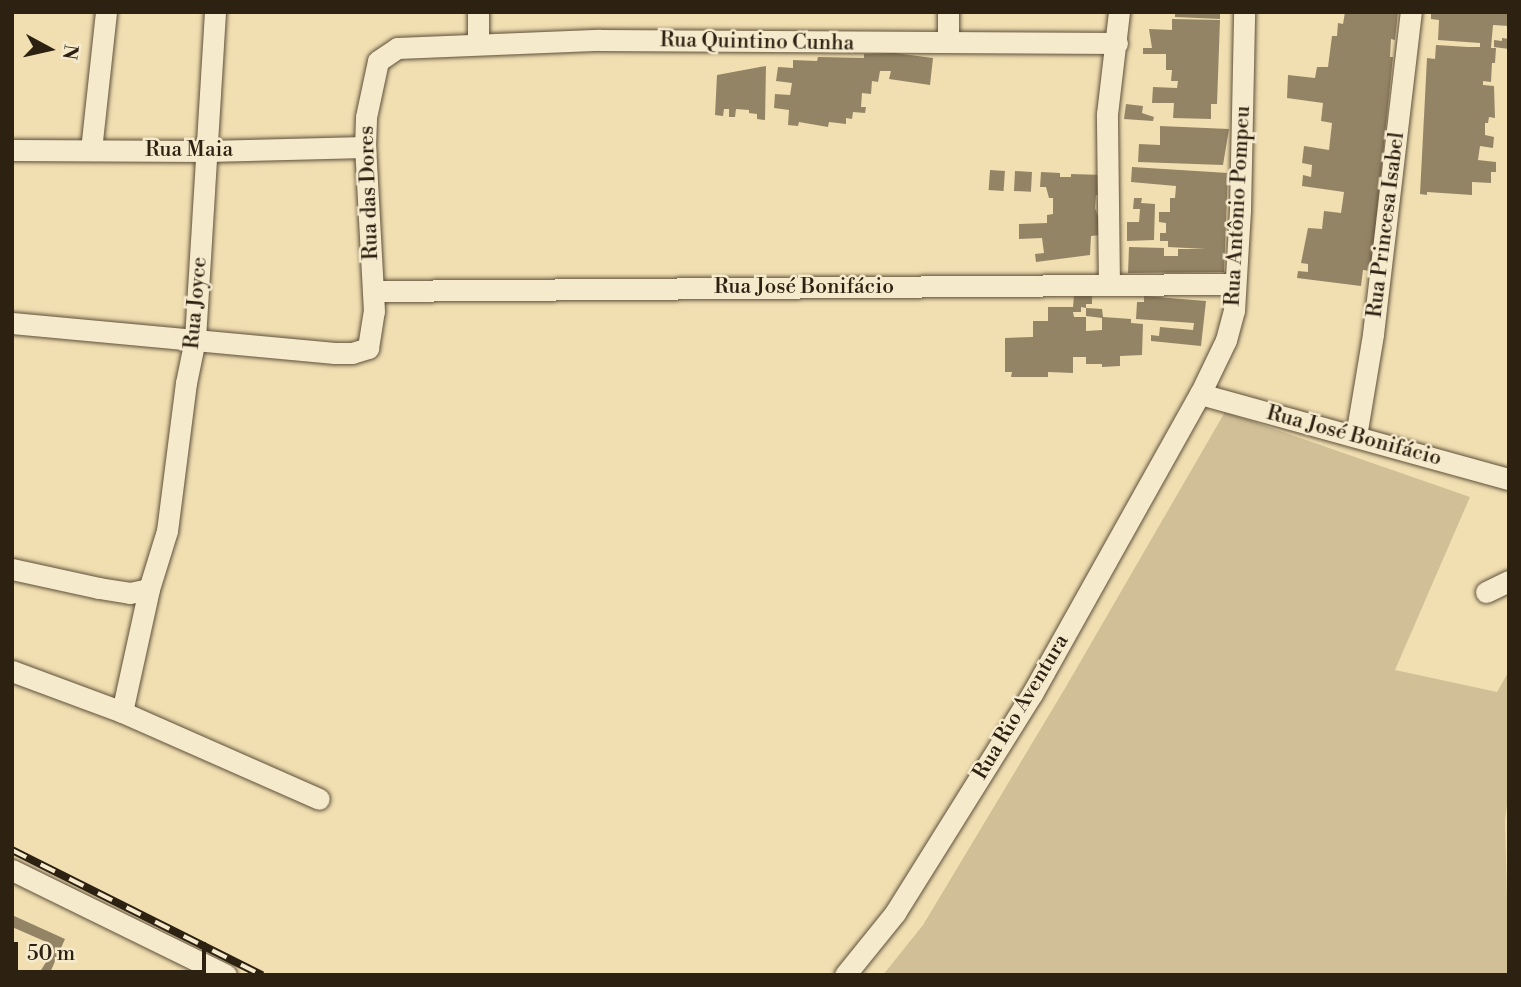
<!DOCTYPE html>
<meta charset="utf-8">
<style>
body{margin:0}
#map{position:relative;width:1521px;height:987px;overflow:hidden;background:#f1dfb2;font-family:"Libre Bodoni",serif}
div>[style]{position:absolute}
.green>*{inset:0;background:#d0bf97}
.building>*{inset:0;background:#938465;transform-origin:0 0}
.roads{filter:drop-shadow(0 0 2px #5e503a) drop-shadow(0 0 2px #5e503a)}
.minor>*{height:21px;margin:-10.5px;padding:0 10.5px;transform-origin:10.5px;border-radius:10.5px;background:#f6eacd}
.rail>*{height:8px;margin-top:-4px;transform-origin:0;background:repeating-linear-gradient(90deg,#f6eacd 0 16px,#2d2112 0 32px);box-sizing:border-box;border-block:2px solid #2d2112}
span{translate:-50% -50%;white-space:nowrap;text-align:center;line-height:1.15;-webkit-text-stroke:5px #f6eacd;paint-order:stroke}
.street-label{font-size:21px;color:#2d2112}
.frame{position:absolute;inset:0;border:14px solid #2d2112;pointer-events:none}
.north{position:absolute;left:14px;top:14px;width:70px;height:70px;-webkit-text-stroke:5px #f6eacd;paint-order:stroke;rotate:98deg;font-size:19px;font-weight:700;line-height:28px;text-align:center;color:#2d2112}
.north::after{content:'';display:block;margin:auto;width:24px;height:32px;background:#2d2112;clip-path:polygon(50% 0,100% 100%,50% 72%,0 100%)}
.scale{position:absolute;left:14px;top:942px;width:192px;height:32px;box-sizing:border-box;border:4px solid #2d2112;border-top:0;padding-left:9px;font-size:21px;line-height:24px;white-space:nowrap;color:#2d2112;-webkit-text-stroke:5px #f6eacd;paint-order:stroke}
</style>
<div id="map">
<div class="green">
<i style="clip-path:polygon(1225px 412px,1470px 497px,1395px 670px,1497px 692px,1509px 671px,1509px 789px,1505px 821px,1509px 975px,883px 975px,923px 925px,1064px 690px)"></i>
</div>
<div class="building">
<i style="clip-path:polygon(1175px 12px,1220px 12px,1220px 19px,1175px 17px)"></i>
<i style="clip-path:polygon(1345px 12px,1398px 12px,1395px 40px,1391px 39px,1390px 57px,1393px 57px,1371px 271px,1363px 270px,1361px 286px,1297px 278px,1298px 271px,1308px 272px,1308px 264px,1301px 263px,1308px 228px,1322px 229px,1324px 211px,1341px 213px,1344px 192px,1302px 186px,1303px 175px,1311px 177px,1312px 165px,1302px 163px,1304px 146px,1329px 150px,1332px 123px,1321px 121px,1323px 103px,1287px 98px,1288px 75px,1315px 78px,1317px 67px,1328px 67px,1332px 36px,1337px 36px,1338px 23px,1343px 24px)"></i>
<i style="clip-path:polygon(1431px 12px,1509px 12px,1509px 26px,1493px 25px,1491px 48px,1496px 48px,1495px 63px,1492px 63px,1491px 82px,1483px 81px,1483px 85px,1494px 86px,1495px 118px,1489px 117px,1488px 123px,1485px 123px,1485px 135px,1494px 137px,1493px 148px,1480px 146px,1478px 160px,1496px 162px,1496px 172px,1491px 172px,1491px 183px,1472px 182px,1472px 195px,1427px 192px,1427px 195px,1420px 194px,1427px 58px,1435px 59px,1436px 45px,1468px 47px,1480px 47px,1480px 43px,1438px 40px,1439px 20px,1431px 19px)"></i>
<i style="clip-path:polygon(1172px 19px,1220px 20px,1217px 104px,1211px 104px,1211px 119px,1173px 118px,1174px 103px,1152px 103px,1153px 87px,1177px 88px,1178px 81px,1171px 81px,1172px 70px,1166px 70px,1166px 54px,1143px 54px,1143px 48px,1152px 48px,1149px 29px,1172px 30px)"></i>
<i style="clip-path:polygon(1502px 38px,1509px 39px,1509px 49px,1494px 47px,1494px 40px,1502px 41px)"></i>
<i style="clip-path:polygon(894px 53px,933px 58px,930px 85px,889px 79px,891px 71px,880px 71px,878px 82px,872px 81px,871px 94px,862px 93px,861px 107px,866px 107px,865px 113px,853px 112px,852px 119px,846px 118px,846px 124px,829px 122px,828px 127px,799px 122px,798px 126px,788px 125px,789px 110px,774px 108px,775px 94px,790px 95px,792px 83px,776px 81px,778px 67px,793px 68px,793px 60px,817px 61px,818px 57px,864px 58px,864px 54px)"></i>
<i style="clip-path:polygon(766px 66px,765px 120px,757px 119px,757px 114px,749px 113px,749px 110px,736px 109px,735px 117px,729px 117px,729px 109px,724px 109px,723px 116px,715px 115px,717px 75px)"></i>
<i style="clip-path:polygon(1126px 104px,1143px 106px,1142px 113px,1154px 117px,1153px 121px,1124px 119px)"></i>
<i style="clip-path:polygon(1160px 126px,1229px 129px,1223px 165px,1138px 162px,1139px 144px,1160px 145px)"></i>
<i style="clip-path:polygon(1132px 167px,1228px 173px,1224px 272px,1128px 273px,1129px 247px,1164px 248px,1164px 256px,1178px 256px,1178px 249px,1206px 249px,1168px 247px,1168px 241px,1160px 241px,1160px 233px,1166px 233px,1166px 223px,1159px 222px,1159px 212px,1170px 212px,1170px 198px,1175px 198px,1176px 186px,1131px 182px)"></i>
<i style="left:990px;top:170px;width:15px;height:20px;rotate:4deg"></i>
<i style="left:1015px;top:171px;width:17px;height:20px;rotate:3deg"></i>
<i style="clip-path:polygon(1041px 172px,1060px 173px,1060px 177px,1071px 177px,1071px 174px,1103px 175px,1103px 195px,1096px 195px,1095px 208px,1100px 222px,1100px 235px,1091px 236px,1090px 255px,1036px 262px,1035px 254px,1044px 253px,1042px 238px,1019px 239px,1019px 224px,1047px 223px,1047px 215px,1053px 214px,1053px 198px,1049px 198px,1046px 187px,1040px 187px)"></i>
<i style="clip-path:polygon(1134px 198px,1142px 198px,1141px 203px,1155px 204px,1154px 240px,1127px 241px,1127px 222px,1139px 222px,1140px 209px,1133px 209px)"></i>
<i style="clip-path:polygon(1074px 295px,1092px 295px,1092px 304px,1086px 304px,1086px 308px,1081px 307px,1081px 312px,1073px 312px,1074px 317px,1086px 317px,1086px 331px,1102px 330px,1102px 318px,1086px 316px,1086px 308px,1102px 309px,1103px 317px,1131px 319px,1131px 323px,1143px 324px,1142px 355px,1120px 356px,1120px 366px,1102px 367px,1102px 364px,1086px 364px,1086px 357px,1073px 357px,1073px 373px,1048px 372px,1048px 377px,1011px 377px,1012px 372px,1005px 372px,1005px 338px,1033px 337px,1033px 321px,1048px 321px,1048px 307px,1073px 307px)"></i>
<i style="clip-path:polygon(1144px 296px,1206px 301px,1201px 346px,1151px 341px,1151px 335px,1159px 336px,1160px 327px,1193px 330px,1194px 323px,1136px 319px,1137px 302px,1144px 302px)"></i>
<i style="clip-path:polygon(12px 915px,65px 939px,49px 975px,38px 975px,51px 954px,47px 952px,51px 944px,12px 927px)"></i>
</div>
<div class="roads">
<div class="minor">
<i style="left:478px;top:12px;width:31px;rotate:90deg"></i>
<i style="left:948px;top:12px;width:30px;rotate:90deg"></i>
<i style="left:12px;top:150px;width:196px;rotate:0.3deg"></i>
<i style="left:208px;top:151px;width:157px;rotate:-1.5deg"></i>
<i style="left:91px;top:150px;width:139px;rotate:-83.8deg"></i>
<i style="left:1109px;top:285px;width:171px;rotate:-90.7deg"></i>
<i style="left:1107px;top:114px;width:103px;rotate:-83.3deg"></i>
<i style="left:373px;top:291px;width:862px;rotate:-0.47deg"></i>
<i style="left:12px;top:323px;width:324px;rotate:5.3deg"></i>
<i style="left:335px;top:353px;width:17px"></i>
<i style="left:352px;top:353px;width:17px;rotate:-17deg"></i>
<i style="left:368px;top:348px;width:37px;rotate:-81deg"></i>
<i style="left:374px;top:311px;width:164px;rotate:-93.1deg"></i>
<i style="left:365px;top:147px;width:30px;rotate:-88deg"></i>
<i style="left:366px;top:117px;width:57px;rotate:-77.9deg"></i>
<i style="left:378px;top:61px;width:23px;rotate:-34deg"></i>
<i style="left:397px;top:48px;width:203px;rotate:-2.3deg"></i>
<i style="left:600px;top:40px;width:517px;rotate:0.33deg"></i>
<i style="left:1200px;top:394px;width:320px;rotate:15.4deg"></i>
<i style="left:1356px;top:436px;width:103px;rotate:-80.5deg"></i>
<i style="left:1373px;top:334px;width:324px;rotate:-83.3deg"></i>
<i style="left:12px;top:569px;width:89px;rotate:12.3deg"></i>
<i style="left:99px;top:588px;width:31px;rotate:9deg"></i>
<i style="left:130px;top:593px;width:19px;rotate:-12deg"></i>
<i style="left:1486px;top:592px;width:25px;rotate:-26deg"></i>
<i style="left:12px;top:671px;width:117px;rotate:20.4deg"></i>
<i style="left:122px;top:712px;width:215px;rotate:23.8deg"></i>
<i style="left:122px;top:712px;width:126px;rotate:-77.6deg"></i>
<i style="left:149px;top:589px;width:61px;rotate:-72.8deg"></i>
<i style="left:167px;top:531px;width:149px;rotate:-82.7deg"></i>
<i style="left:186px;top:383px;width:45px;rotate:-78.4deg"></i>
<i style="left:195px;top:339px;width:328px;rotate:-86.5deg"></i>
<i style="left:12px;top:870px;width:238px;rotate:26.1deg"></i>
<i style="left:845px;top:975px;width:80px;rotate:-51.1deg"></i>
<i style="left:895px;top:913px;width:258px;rotate:-58deg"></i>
<i style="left:1032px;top:694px;width:344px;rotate:-60.8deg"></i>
<i style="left:1200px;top:394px;width:60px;rotate:-64.3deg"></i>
<i style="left:1226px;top:340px;width:30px;rotate:-75deg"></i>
<i style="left:1234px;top:311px;width:101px;rotate:-86.6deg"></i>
<i style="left:1240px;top:210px;width:198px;rotate:-88.8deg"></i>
</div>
</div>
<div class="rail">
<i style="left:12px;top:850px;width:280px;rotate:26.6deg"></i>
</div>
<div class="street-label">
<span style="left:757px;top:42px;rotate:1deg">Rua Quintino Cunha</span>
<span style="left:189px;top:150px">Rua Maia</span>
<span style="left:369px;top:193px;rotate:-92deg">Rua das Dores</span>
<span style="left:1238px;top:206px;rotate:-87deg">Rua Antônio Pompeu</span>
<span style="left:1386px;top:225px;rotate:-83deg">Rua Princesa Isabel</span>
<span style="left:804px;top:287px">Rua José Bonifácio</span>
<span style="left:196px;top:303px;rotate:-85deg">Rua Joyce</span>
<span style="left:1354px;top:436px;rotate:15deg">Rua José Bonifácio</span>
<span style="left:1021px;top:707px;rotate:-59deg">Rua Rio Aventura</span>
</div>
<div class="frame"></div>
<div class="north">N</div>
<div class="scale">50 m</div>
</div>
